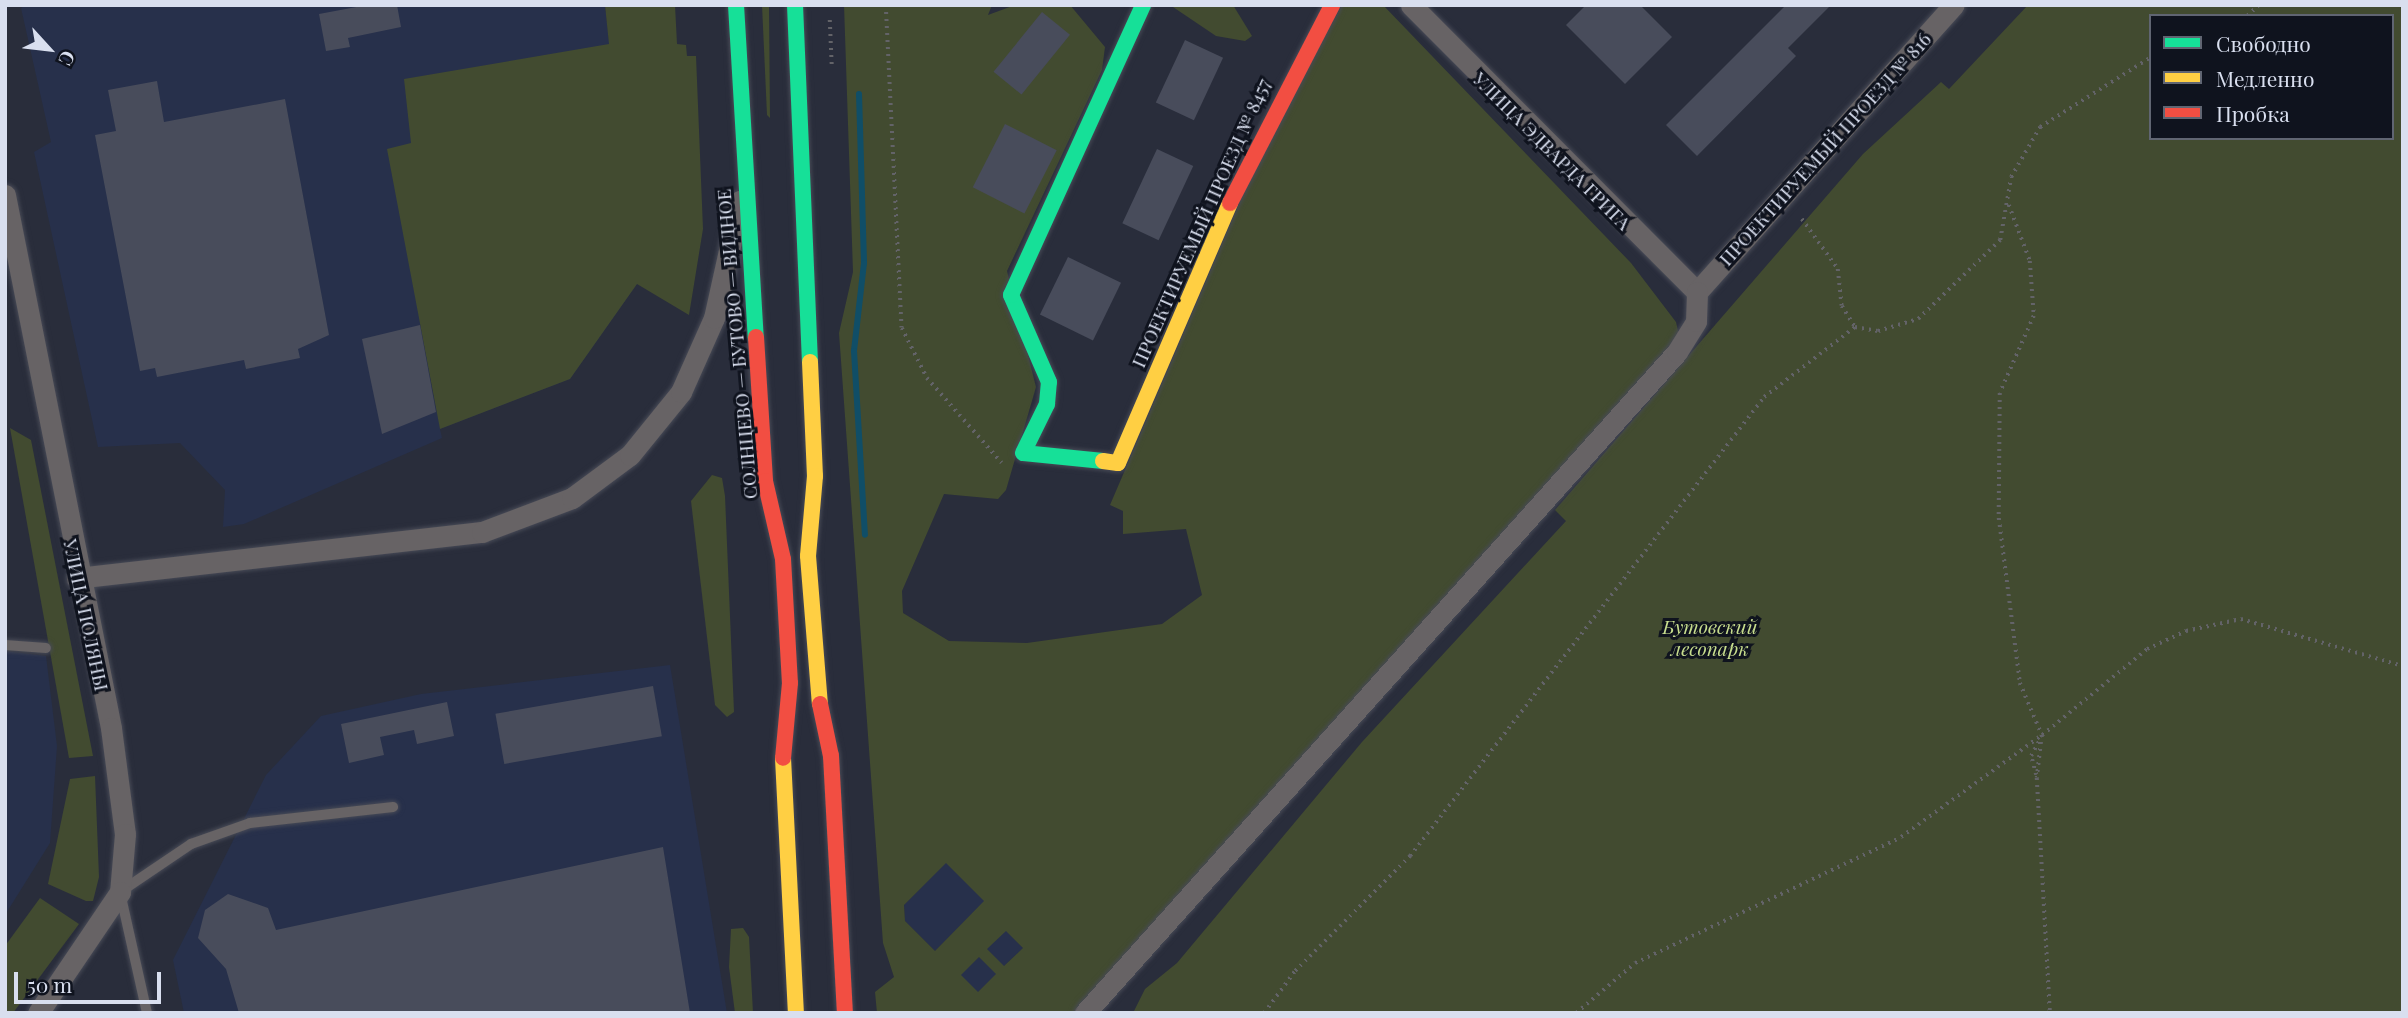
<!DOCTYPE html>
<meta charset="utf-8">
<style>
body{margin:0}
#map{position:relative;width:2408px;height:1018px;overflow:hidden;background:#292d3b;font-family:"Playfair Display",serif}
div>[style]{position:absolute}
.built>*{inset:0;background:#27304b;transform-origin:0 0}
.green>*{inset:0;background:#424b30}
.stream>*{height:6px;margin:-3px;padding:0 3px;transform-origin:3px;border-radius:3px;background:#104e67}
.building>*{inset:0;background:#484c5b;transform-origin:0 0}
.path>*{height:3.5px;margin-top:-1.75px;transform-origin:0;background:repeating-linear-gradient(90deg,#636368 0 2px,transparent 0 7px)}
.roads{filter:drop-shadow(0 0 2px #474a56) drop-shadow(0 0 2px #474a56)}
.lane>*{height:10px;margin:-5px;padding:0 5px;transform-origin:5px;border-radius:5px;background:#676365}
.street>*{height:21px;margin:-10.5px;padding:0 10.5px;transform-origin:10.5px;border-radius:10.5px;background:#676365}
.fast>*{height:16px;margin:-8px;padding:0 8px;transform-origin:8px;border-radius:8px;background:#16e098}
.slow>*{height:16px;margin:-8px;padding:0 8px;transform-origin:8px;border-radius:8px;background:#ffcf43}
.jam>*{height:16px;margin:-8px;padding:0 8px;transform-origin:8px;border-radius:8px;background:#f24e42}
span{translate:-50% -50%;white-space:nowrap;text-align:center;line-height:1.15;-webkit-text-stroke:6px #0f131e;paint-order:stroke}
.street-label{font-size:19px;color:#d9dfef}
.park-label{font-size:19px;color:#c8de8e;font-style:italic}
.frame{position:absolute;inset:0;border:7px solid #d9dfef;pointer-events:none}
.legend{position:absolute;left:2149px;top:14px;width:245px;height:126px;box-sizing:border-box;background:#0f131e;border:2px solid #606572;margin:0;padding:9px 12px;list-style:none;font-size:21px;color:#d9dfef}
.legend li{display:flex;align-items:center;gap:14px;height:35px}
.legend b{width:35px;border:2px solid #606572}
.north{position:absolute;left:14px;top:14px;width:70px;height:70px;-webkit-text-stroke:5px #0f131e;paint-order:stroke;rotate:117deg;font-size:19px;font-weight:700;line-height:28px;text-align:center;color:#d9dfef}
.north::after{content:'';display:block;margin:auto;width:24px;height:32px;background:#d9dfef;clip-path:polygon(50% 0,100% 100%,50% 72%,0 100%)}
.scale{position:absolute;left:14px;top:972px;width:147px;height:32px;box-sizing:border-box;border:4px solid #d9dfef;border-top:0;padding-left:9px;font-size:21px;line-height:24px;white-space:nowrap;color:#d9dfef;-webkit-text-stroke:5px #0f131e;paint-order:stroke}
</style>
<div id="map">
<div class="built">
<i style="clip-path:polygon(26px 5px,605px 5px,637px 284px,570px 379px,440px 429px,442px 438px,244px 524px,223px 527px,225px 490px,180px 443px,98px 447px,34px 152px,51px 142px,21px 8px)"></i>
<i style="clip-path:polygon(5px 651px,46px 656px,57px 746px,50px 843px,5px 915px)"></i>
<i style="clip-path:polygon(670px 665px,727px 1013px,184px 1013px,173px 960px,266px 775px,321px 716px,421px 694px)"></i>
<i style="clip-path:polygon(946px 862px,985px 901px,935px 951px,905px 921px,904px 905px)"></i>
<i style="left:1006px;top:930px;width:25px;height:27px;rotate:47deg"></i>
<i style="left:980px;top:956px;width:25px;height:28px;rotate:47deg"></i>
</div>
<div class="green">
<i style="clip-path:polygon(605px 5px,675px 5px,677px 44px,686px 45px,687px 56px,696px 56px,703px 229px,689px 315px,637px 284px,570px 379px,440px 429px,387px 149px,411px 143px,404px 79px,609px 44px)"></i>
<i style="clip-path:polygon(762px 5px,769px 5px,770px 118px,767px 115px)"></i>
<i style="clip-path:polygon(evenodd,844px 5px,992px 5px,988px 15px,1015px 5px,1070px 5px,1105px 47px,1102px 70px,1007px 271px,1036px 387px,1006px 490px,998px 499px,944px 494px,902px 591px,903px 613px,949px 641px,1027px 643px,1162px 624px,1202px 595px,1186px 529px,1123px 534px,1123px 511px,1110px 505px,1257px 162px,1342px 5px,1383px 5px,1631px 263px,1676px 322px,1679px 335px,1076px 1013px,877px 1013px,875px 992px,894px 977px,883px 943px,839px 333px,853px 272px,844px 5px,946px 863px,984px 901px,935px 951px,905px 921px,904px 905px,946px 863px,844px 5px,1006px 931px,1023px 948px,1004px 966px,987px 949px,1006px 931px,844px 5px,979px 957px,996px 974px,978px 992px,961px 975px,979px 957px)"></i>
<i style="clip-path:polygon(1170px 5px,1233px 5px,1252px 36px,1245px 41px,1216px 36px)"></i>
<i style="clip-path:polygon(evenodd,2028px 5px,2403px 5px,2403px 1013px,1133px 1013px,1145px 989px,1177px 963px,1362px 742px,1566px 521px,1555px 510px,1863px 154px,1941px 82px,1949px 89px,2028px 5px,2151px 16px,2392px 16px,2392px 138px,2151px 138px,2151px 16px)"></i>
<i style="clip-path:polygon(10px 428px,31px 440px,93px 756px,69px 758px)"></i>
<i style="clip-path:polygon(712px 475px,722px 478px,725px 496px,734px 712px,727px 717px,715px 705px,691px 501px)"></i>
<i style="clip-path:polygon(95px 776px,99px 877px,93px 901px,86px 901px,48px 884px,70px 779px)"></i>
<i style="clip-path:polygon(40px 898px,79px 924px,13px 1013px,5px 1013px,5px 946px)"></i>
<i style="clip-path:polygon(743px 928px,749px 937px,753px 1013px,735px 1013px,729px 967px,731px 929px)"></i>
</div>
<div class="stream">
<i style="left:859px;top:94px;width:169px;rotate:88.3deg"></i>
<i style="left:864px;top:263px;width:89px;rotate:96.5deg"></i>
<i style="left:854px;top:351px;width:184px;rotate:86.6deg"></i>
</div>
<div class="building">
<i style="clip-path:polygon(367px 5px,397px 5px,401px 27px,348px 38px,350px 47px,326px 51px,319px 14px)"></i>
<i style="clip-path:polygon(1586px 5px,1640px 5px,1672px 37px,1625px 84px,1566px 25px)"></i>
<i style="clip-path:polygon(1786px 5px,1831px 5px,1788px 48px,1796px 56px,1697px 156px,1666px 125px)"></i>
<i style="left:1042px;top:12px;width:36px;height:77px;rotate:39deg"></i>
<i style="left:1185px;top:40px;width:42px;height:69px;rotate:25deg"></i>
<i style="clip-path:polygon(157px 81px,164px 122px,285px 99px,329px 335px,298px 349px,300px 358px,246px 369px,244px 360px,157px 377px,155px 368px,140px 371px,95px 135px,116px 131px,108px 90px)"></i>
<i style="left:1005px;top:124px;width:58px;height:71px;rotate:27deg"></i>
<i style="left:1157px;top:149px;width:40px;height:82px;rotate:25deg"></i>
<i style="left:1068px;top:257px;width:59px;height:64px;rotate:26deg"></i>
<i style="clip-path:polygon(420px 325px,436px 412px,382px 434px,362px 339px)"></i>
<i style="left:653px;top:686px;width:51px;height:160px;rotate:80deg"></i>
<i style="clip-path:polygon(447px 702px,454px 736px,417px 744px,414px 730px,380px 737px,384px 755px,349px 763px,341px 724px)"></i>
<i style="clip-path:polygon(663px 847px,690px 1013px,239px 1013px,226px 969px,198px 938px,205px 910px,228px 894px,268px 908px,276px 930px)"></i>
</div>
<div class="path">
<i style="left:886px;top:5px;width:323px;rotate:87.2deg"></i>
<i style="left:902px;top:328px;width:56px;rotate:63.4deg"></i>
<i style="left:927px;top:378px;width:113px;rotate:48.6deg"></i>
<i style="left:2247px;top:16px;width:16px;rotate:-43deg"></i>
<i style="left:830px;top:20px;width:46px;rotate:87.5deg"></i>
<i style="left:2009px;top:205px;width:60px;rotate:69.4deg"></i>
<i style="left:2030px;top:261px;width:55px;rotate:85.8deg"></i>
<i style="left:2034px;top:316px;width:84px;rotate:113.8deg"></i>
<i style="left:2000px;top:393px;width:125px;rotate:90.5deg"></i>
<i style="left:1999px;top:518px;width:166px;rotate:82.7deg"></i>
<i style="left:2020px;top:683px;width:56px;rotate:67.1deg"></i>
<i style="left:2042px;top:735px;width:43px;rotate:96.6deg"></i>
<i style="left:2037px;top:778px;width:235px;rotate:86.8deg"></i>
<i style="left:1802px;top:219px;width:62px;rotate:54.2deg"></i>
<i style="left:1838px;top:269px;width:37px;rotate:84deg"></i>
<i style="left:1842px;top:306px;width:25px;rotate:58deg"></i>
<i style="left:1855px;top:327px;width:23px;rotate:10deg"></i>
<i style="left:1878px;top:331px;width:42px;rotate:-16.7deg"></i>
<i style="left:1918px;top:319px;width:114px;rotate:-43.9deg"></i>
<i style="left:2000px;top:240px;width:64px;rotate:-80.1deg"></i>
<i style="left:2011px;top:177px;width:58px;rotate:-59.9deg"></i>
<i style="left:2040px;top:127px;width:131px;rotate:-32.2deg"></i>
<i style="left:2036px;top:775px;width:20px;rotate:-105deg"></i>
<i style="left:2031px;top:756px;width:21px;rotate:-62deg"></i>
<i style="left:1264px;top:1013px;width:52px;rotate:-53.6deg"></i>
<i style="left:1295px;top:971px;width:163px;rotate:-45deg"></i>
<i style="left:1410px;top:856px;width:580px;rotate:-52.36deg"></i>
<i style="left:1764px;top:397px;width:115px;rotate:-37.6deg"></i>
<i style="left:1576px;top:1013px;width:77px;rotate:-40.3deg"></i>
<i style="left:1635px;top:963px;width:294px;rotate:-25.3deg"></i>
<i style="left:1901px;top:837px;width:174px;rotate:-35.9deg"></i>
<i style="left:2042px;top:735px;width:136px;rotate:-39.3deg"></i>
<i style="left:2147px;top:649px;width:43px;rotate:-24.8deg"></i>
<i style="left:2186px;top:631px;width:56px;rotate:-12.3deg"></i>
<i style="left:2241px;top:619px;width:169px;rotate:16.2deg"></i>
</div>
<div class="roads">
<div class="lane">
<i style="left:5px;top:645px;width:41px;rotate:4.2deg"></i>
<i style="left:147px;top:1013px;width:124px;rotate:-102.6deg"></i>
<i style="left:120px;top:892px;width:86px;rotate:-34.1deg"></i>
<i style="left:191px;top:844px;width:63px;rotate:-19.6deg"></i>
<i style="left:250px;top:823px;width:144px;rotate:-6.4deg"></i>
</div>
<div class="street">
<i style="left:1411px;top:5px;width:405px;rotate:45.1deg"></i>
<i style="left:5px;top:195px;width:543px;rotate:78.75deg"></i>
<i style="left:111px;top:728px;width:107px;rotate:82.5deg"></i>
<i style="left:125px;top:834px;width:58px;rotate:94.9deg"></i>
<i style="left:120px;top:892px;width:146px;rotate:124.1deg"></i>
<i style="left:1697px;top:292px;width:385px;rotate:-48.2deg"></i>
<i style="left:77px;top:578px;width:408px;rotate:-6.5deg"></i>
<i style="left:482px;top:532px;width:96px;rotate:-20.7deg"></i>
<i style="left:572px;top:498px;width:72px;rotate:-36.6deg"></i>
<i style="left:630px;top:455px;width:81px;rotate:-51deg"></i>
<i style="left:681px;top:392px;width:81px;rotate:-66deg"></i>
<i style="left:714px;top:318px;width:120px;rotate:-77.5deg"></i>
<i style="left:1085px;top:1013px;width:887px;rotate:-48.15deg"></i>
<i style="left:1677px;top:352px;width:36px;rotate:-58deg"></i>
<i style="left:1696px;top:321px;width:29px;rotate:-88deg"></i>
</div>
<div class="fast">
<i style="left:736px;top:5px;width:333px;rotate:86.6deg"></i>
<i style="left:795px;top:5px;width:357px;rotate:87.6deg"></i>
<i style="left:1103px;top:461px;width:80px;rotate:-174.3deg"></i>
<i style="left:1023px;top:453px;width:55px;rotate:-63.9deg"></i>
<i style="left:1047px;top:404px;width:22px;rotate:-85deg"></i>
<i style="left:1049px;top:382px;width:95px;rotate:-113.6deg"></i>
<i style="left:1011px;top:295px;width:319px;rotate:-65.5deg"></i>
</div>
<div class="slow">
<i style="left:810px;top:362px;width:114px;rotate:87.5deg"></i>
<i style="left:815px;top:476px;width:80px;rotate:95deg"></i>
<i style="left:808px;top:556px;width:148px;rotate:85.4deg"></i>
<i style="left:1103px;top:461px;width:15px;rotate:8deg"></i>
<i style="left:1118px;top:463px;width:283px;rotate:-66.7deg"></i>
<i style="left:783px;top:758px;width:255px;rotate:87.1deg"></i>
</div>
<div class="jam">
<i style="left:1230px;top:203px;width:223px;rotate:-62.7deg"></i>
<i style="left:756px;top:337px;width:144px;rotate:86.4deg"></i>
<i style="left:765px;top:481px;width:80px;rotate:77deg"></i>
<i style="left:783px;top:559px;width:124px;rotate:86.8deg"></i>
<i style="left:790px;top:683px;width:75px;rotate:95.3deg"></i>
<i style="left:820px;top:704px;width:53px;rotate:78.1deg"></i>
<i style="left:831px;top:756px;width:257px;rotate:86.9deg"></i>
</div>
</div>
<div class="street-label">
<span style="left:1825px;top:149px;rotate:-48deg">ПРОЕКТИРУЕМЫЙ ПРОЕЗД № 816</span>
<span style="left:1552px;top:151px;rotate:45deg">УЛИЦА ЭДВАРДА ГРИГА</span>
<span style="left:1201px;top:223px;rotate:-66deg">ПРОЕКТИРУЕМЫЙ ПРОЕЗД № 8457</span>
<span style="left:737px;top:344px;rotate:-95deg">СОЛНЦЕВО — БУТОВО — ВИДНОЕ</span>
<span style="left:86px;top:615px;rotate:78deg">УЛИЦА ПОЛЯНЫ</span>
</div>
<div class="park-label">
<span style="left:1710px;top:638px">Бутовский<br>лесопарк</span>
</div>
<div class="frame"></div>
<ul class="legend">
<li><b style="height:9px;background:#16e098"></b>Свободно</li>
<li><b style="height:9px;background:#ffcf43"></b>Медленно</li>
<li><b style="height:9px;background:#f24e42"></b>Пробка</li>
</ul>
<div class="north">С</div>
<div class="scale">50 m</div>
</div>
